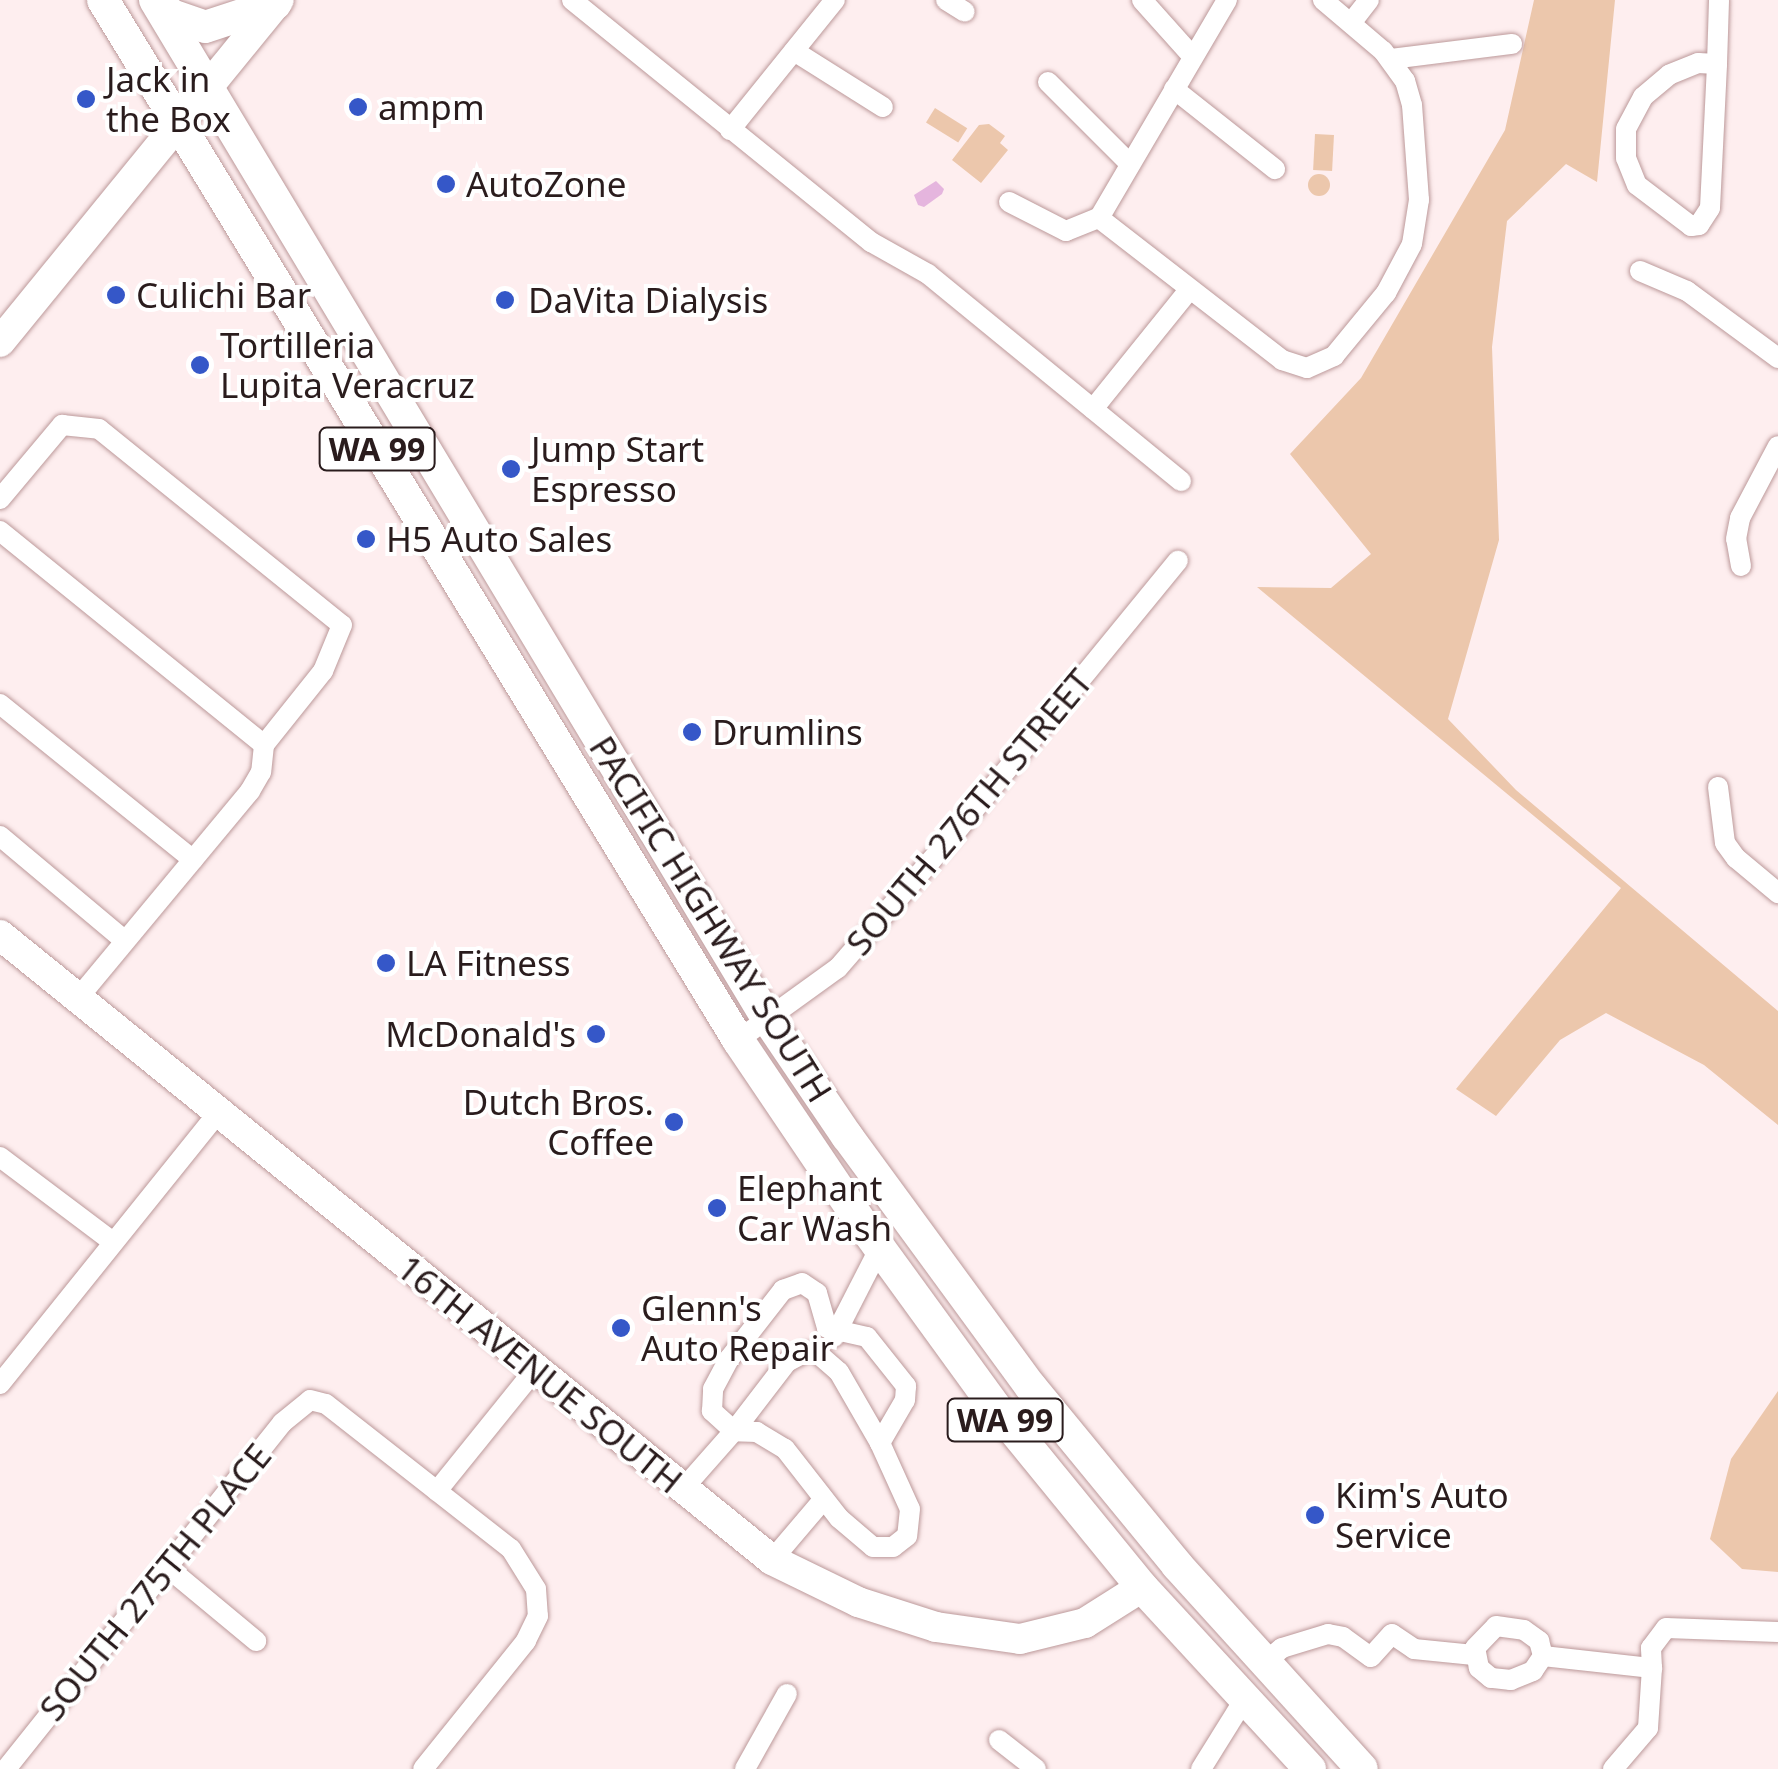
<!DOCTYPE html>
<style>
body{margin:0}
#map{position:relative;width:1778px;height:1769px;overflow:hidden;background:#feeeef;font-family:"Noto Sans",sans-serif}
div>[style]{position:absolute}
.green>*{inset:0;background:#ecc7ac;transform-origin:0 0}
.round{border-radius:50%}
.water>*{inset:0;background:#e5b5de}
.roads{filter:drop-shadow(0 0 2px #bc999a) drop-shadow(0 0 2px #bc999a)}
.street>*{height:20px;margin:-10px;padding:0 10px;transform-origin:10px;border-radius:10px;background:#fff}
.secondary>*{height:30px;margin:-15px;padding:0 15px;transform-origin:15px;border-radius:15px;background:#fff}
.primary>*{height:32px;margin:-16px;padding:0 16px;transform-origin:16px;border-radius:16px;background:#fff}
.dots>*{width:28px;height:28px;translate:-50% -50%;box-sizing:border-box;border:5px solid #fff;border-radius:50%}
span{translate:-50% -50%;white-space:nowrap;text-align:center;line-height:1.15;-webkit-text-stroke:8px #fff;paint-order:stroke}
.shield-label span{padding:2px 8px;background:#fff;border:2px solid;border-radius:8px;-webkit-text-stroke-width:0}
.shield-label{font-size:32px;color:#2a1c1d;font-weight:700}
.poi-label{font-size:35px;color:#2a1c1d}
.left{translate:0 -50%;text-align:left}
.right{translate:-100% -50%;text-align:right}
.street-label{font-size:35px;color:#2a1c1d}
</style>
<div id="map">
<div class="green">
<i style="clip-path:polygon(1534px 0,1615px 0,1597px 182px,1566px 164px,1507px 221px,1492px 347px,1499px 540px,1448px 719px,1516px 790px,1778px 1011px,1778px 1125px,1704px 1065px,1606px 1013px,1560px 1040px,1496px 1116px,1456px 1089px,1621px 888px,1257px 587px,1331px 588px,1371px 554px,1290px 454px,1361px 378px,1505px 130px)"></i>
<i style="left:935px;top:108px;width:38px;height:17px;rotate:32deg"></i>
<i style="clip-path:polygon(989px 124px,1005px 136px,1000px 143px,1008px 150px,981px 183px,952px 160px,979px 125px)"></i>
<i style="left:1315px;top:134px;width:19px;height:36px;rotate:3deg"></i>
<i class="round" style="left:1308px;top:174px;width:22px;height:22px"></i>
<i style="clip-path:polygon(1778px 1391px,1778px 1572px,1742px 1569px,1710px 1539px,1731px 1459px)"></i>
</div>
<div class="water">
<i style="clip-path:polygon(936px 181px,944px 189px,942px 194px,924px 207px,918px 205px,914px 195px)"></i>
</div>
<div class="roads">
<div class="street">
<i style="left:572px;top:0;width:385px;rotate:39deg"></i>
<i style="left:871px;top:242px;width:65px;rotate:29.3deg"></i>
<i style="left:928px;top:274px;width:327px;rotate:39.3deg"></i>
<i style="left:946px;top:0;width:22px;rotate:32deg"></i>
<i style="left:1142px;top:0;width:76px;rotate:48.2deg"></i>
<i style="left:1227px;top:0;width:253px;rotate:120.4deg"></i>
<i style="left:1099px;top:218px;width:232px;rotate:37.8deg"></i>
<i style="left:1282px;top:360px;width:26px;rotate:18deg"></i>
<i style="left:1307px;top:368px;width:30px;rotate:-24deg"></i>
<i style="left:1334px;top:356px;width:82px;rotate:-50.5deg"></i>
<i style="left:1386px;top:293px;width:55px;rotate:-62deg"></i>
<i style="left:1412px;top:244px;width:45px;rotate:-81deg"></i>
<i style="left:1419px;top:200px;width:95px;rotate:-94.2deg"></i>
<i style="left:1412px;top:105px;width:25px;rotate:-106deg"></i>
<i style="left:1405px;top:81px;width:37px;rotate:-126deg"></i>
<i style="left:1383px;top:51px;width:79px;rotate:-139.6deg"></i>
<i style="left:1351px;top:23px;width:29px;rotate:-52deg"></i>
<i style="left:794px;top:51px;width:105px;rotate:32.2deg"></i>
<i style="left:1391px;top:59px;width:122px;rotate:-7.1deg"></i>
<i style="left:1717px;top:64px;width:19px;rotate:-177deg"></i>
<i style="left:1698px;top:63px;width:31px;rotate:158deg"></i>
<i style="left:1669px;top:75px;width:34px;rotate:140deg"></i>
<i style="left:1643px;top:97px;width:36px;rotate:118deg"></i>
<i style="left:1626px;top:129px;width:29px;rotate:90deg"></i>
<i style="left:1626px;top:158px;width:29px;rotate:68deg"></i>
<i style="left:1637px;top:185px;width:68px;rotate:37.2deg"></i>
<i style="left:1691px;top:226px;width:8px;rotate:-7deg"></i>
<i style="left:1699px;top:225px;width:20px;rotate:-57deg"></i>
<i style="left:1710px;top:208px;width:144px;rotate:-87.2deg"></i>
<i style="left:1717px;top:64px;width:64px;rotate:-88.2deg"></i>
<i style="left:1048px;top:82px;width:116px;rotate:45deg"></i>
<i style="left:1174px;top:89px;width:129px;rotate:38.4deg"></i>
<i style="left:730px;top:130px;width:167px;rotate:-51.1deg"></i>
<i style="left:1009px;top:202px;width:64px;rotate:27deg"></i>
<i style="left:1066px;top:231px;width:35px;rotate:-22deg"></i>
<i style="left:1640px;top:271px;width:51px;rotate:23.1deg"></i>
<i style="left:1687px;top:291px;width:113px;rotate:36.4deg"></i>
<i style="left:1093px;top:409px;width:154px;rotate:-51.1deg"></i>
<i style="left:0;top:499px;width:97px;rotate:-50deg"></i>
<i style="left:62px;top:425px;width:37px;rotate:6deg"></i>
<i style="left:99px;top:429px;width:312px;rotate:38.9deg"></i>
<i style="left:342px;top:625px;width:50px;rotate:112.4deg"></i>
<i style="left:323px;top:671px;width:95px;rotate:128.6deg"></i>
<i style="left:264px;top:745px;width:27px;rotate:96deg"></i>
<i style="left:261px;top:772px;width:22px;rotate:120deg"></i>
<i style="left:250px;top:791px;width:268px;rotate:129.7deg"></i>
<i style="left:0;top:531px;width:340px;rotate:39deg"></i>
<i style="left:1741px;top:566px;width:27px;rotate:-100deg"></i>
<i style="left:1736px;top:539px;width:21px;rotate:-79deg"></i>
<i style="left:1740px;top:518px;width:81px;rotate:-62.2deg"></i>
<i style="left:0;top:704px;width:248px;rotate:38.9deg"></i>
<i style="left:1718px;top:787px;width:56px;rotate:82.9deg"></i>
<i style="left:1725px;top:843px;width:19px;rotate:54deg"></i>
<i style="left:1736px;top:858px;width:55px;rotate:39.8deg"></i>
<i style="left:0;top:836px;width:163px;rotate:40deg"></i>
<i style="left:738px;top:1040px;width:123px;rotate:-35.8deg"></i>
<i style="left:838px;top:968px;width:179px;rotate:-49.1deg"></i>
<i style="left:955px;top:833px;width:352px;rotate:-50.7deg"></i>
<i style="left:0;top:1157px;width:141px;rotate:37deg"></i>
<i style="left:834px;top:1337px;width:101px;rotate:-62.9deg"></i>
<i style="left:0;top:1384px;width:349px;rotate:-51.2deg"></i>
<i style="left:682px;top:1490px;width:79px;rotate:-48.6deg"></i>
<i style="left:734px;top:1431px;width:87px;rotate:-52.5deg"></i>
<i style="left:787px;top:1362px;width:21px;rotate:-28deg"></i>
<i style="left:806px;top:1352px;width:10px"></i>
<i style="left:816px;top:1352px;width:30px;rotate:41deg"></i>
<i style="left:839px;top:1372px;width:82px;rotate:60deg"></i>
<i style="left:880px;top:1443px;width:72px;rotate:65.6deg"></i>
<i style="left:910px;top:1509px;width:27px;rotate:96deg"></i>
<i style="left:907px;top:1536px;width:18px;rotate:142deg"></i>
<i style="left:893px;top:1547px;width:20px;rotate:180deg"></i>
<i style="left:873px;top:1547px;width:45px;rotate:-139.5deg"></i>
<i style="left:839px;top:1518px;width:88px;rotate:-128deg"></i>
<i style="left:785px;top:1449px;width:33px;rotate:-149deg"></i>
<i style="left:757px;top:1432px;width:23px;rotate:-178deg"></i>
<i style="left:734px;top:1431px;width:30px;rotate:-138deg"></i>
<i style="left:712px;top:1411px;width:22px;rotate:-87deg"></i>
<i style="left:713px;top:1389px;width:34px;rotate:-62deg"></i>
<i style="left:729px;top:1359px;width:88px;rotate:-52deg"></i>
<i style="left:783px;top:1290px;width:20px;rotate:-20deg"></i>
<i style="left:802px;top:1283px;width:18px;rotate:34deg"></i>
<i style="left:817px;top:1293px;width:36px;rotate:74deg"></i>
<i style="left:827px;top:1328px;width:41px;rotate:12.7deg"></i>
<i style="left:867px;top:1337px;width:63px;rotate:51.5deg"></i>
<i style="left:906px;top:1386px;width:14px;rotate:94deg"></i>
<i style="left:905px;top:1400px;width:50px;rotate:120.2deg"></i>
<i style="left:437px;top:1491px;width:154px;rotate:-51.1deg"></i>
<i style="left:772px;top:1560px;width:80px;rotate:-49.6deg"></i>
<i style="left:167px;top:1567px;width:116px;rotate:39.7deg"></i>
<i style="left:1496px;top:1626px;width:28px;rotate:8deg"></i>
<i style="left:1524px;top:1630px;width:19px;rotate:36deg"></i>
<i style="left:1539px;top:1641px;width:16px;rotate:75deg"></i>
<i style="left:1543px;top:1656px;width:18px;rotate:124deg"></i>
<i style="left:1533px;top:1671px;width:24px;rotate:158deg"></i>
<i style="left:1511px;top:1680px;width:20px;rotate:-174deg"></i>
<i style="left:1491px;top:1678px;width:16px;rotate:-140deg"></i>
<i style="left:1479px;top:1668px;width:20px;rotate:-101deg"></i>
<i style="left:1475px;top:1648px;width:30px;rotate:-46deg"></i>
<i style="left:1543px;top:1656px;width:110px;rotate:6.3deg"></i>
<i style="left:1652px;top:1668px;width:20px;rotate:-93deg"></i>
<i style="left:1651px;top:1648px;width:25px;rotate:-53deg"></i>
<i style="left:1666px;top:1628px;width:112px;rotate:2deg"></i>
<i style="left:1264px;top:1663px;width:23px;rotate:-40deg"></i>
<i style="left:1282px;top:1648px;width:48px;rotate:-16.9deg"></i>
<i style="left:1328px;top:1634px;width:15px;rotate:11deg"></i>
<i style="left:1343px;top:1637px;width:34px;rotate:36deg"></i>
<i style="left:1371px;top:1657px;width:31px;rotate:-48deg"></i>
<i style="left:1392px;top:1634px;width:27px;rotate:34deg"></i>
<i style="left:1414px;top:1649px;width:60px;rotate:5.7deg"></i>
<i style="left:999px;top:1740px;width:47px;rotate:38.1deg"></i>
<i style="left:6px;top:1769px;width:443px;rotate:-51.4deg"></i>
<i style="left:282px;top:1423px;width:36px;rotate:-39deg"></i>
<i style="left:310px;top:1400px;width:16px;rotate:14deg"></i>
<i style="left:326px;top:1404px;width:235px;rotate:38.1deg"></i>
<i style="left:511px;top:1549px;width:47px;rotate:58deg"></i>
<i style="left:536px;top:1589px;width:27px;rotate:86deg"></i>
<i style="left:538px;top:1616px;width:28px;rotate:116deg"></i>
<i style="left:526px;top:1641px;width:164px;rotate:128.8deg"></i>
<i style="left:745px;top:1769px;width:86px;rotate:-60.8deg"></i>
<i style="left:1201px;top:1769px;width:81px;rotate:-58.1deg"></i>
<i style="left:1613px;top:1769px;width:54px;rotate:-49.5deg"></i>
<i style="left:1648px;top:1728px;width:60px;rotate:-86.2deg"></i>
</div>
<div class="secondary">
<i style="left:0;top:342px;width:441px;rotate:-50.8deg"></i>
<i style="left:0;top:935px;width:993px;rotate:38.99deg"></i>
<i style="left:772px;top:1560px;width:96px;rotate:26deg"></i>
<i style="left:858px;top:1602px;width:82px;rotate:17.8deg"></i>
<i style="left:936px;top:1627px;width:85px;rotate:8.1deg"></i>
<i style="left:1020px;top:1639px;width:67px;rotate:-13.8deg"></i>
<i style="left:1085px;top:1623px;width:67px;rotate:-32.3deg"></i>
</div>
<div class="primary">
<i style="left:103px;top:0;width:1219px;rotate:58.59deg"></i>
<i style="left:738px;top:1040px;width:223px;rotate:56deg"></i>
<i style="left:863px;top:1225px;width:225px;rotate:54deg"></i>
<i style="left:995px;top:1407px;width:232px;rotate:50.8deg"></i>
<i style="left:1142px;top:1587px;width:248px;rotate:47.3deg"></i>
<i style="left:155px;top:0;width:1188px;rotate:58.99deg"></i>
<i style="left:767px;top:1018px;width:143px;rotate:55.9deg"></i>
<i style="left:847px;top:1136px;width:311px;rotate:53.8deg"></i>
<i style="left:1031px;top:1387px;width:230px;rotate:50.6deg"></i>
<i style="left:1177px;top:1565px;width:275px;rotate:47.8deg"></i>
<i style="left:161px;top:4px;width:15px;rotate:48deg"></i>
<i style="left:171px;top:15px;width:36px;rotate:19deg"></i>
<i style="left:205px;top:27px;width:74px;rotate:-18.2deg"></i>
</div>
</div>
<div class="dots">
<i style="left:86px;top:99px;background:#3557c8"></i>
<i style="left:358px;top:107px;background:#3557c8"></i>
<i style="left:446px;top:184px;background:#3557c8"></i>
<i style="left:116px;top:295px;background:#3557c8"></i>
<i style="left:505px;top:300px;background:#3557c8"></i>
<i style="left:200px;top:365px;background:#3557c8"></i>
<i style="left:511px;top:469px;background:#3557c8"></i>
<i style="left:366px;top:539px;background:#3557c8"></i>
<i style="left:692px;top:732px;background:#3557c8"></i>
<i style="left:386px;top:963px;background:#3557c8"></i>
<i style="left:596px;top:1034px;background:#3557c8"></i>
<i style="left:674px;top:1122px;background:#3557c8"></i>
<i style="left:717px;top:1208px;background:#3557c8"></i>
<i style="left:621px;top:1328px;background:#3557c8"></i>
<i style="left:1315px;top:1515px;background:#3557c8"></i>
</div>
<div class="shield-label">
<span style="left:377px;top:449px">WA 99</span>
<span style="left:1005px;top:1420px">WA 99</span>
</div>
<div class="poi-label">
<span class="left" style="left:106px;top:99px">Jack in<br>the Box</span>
<span class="left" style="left:378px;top:107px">ampm</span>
<span class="left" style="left:466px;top:184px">AutoZone</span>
<span class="left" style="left:136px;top:295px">Culichi Bar</span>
<span class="left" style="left:528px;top:300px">DaVita Dialysis</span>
<span class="left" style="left:220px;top:365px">Tortilleria<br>Lupita Veracruz</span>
<span class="left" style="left:531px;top:469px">Jump Start<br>Espresso</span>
<span class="left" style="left:386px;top:539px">H5 Auto Sales</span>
<span class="left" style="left:712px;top:732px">Drumlins</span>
<span class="left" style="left:406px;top:963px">LA Fitness</span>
<span class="right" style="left:576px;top:1034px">McDonald's</span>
<span class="right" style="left:654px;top:1122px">Dutch Bros.<br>Coffee</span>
<span class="left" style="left:737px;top:1208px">Elephant<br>Car Wash</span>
<span class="left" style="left:641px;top:1328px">Glenn's<br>Auto Repair</span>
<span class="left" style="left:1335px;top:1515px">Kim's Auto<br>Service</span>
</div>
<div class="street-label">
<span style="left:969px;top:812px;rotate:-50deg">SOUTH 276TH STREET</span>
<span style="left:711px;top:919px;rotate:58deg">PACIFIC HIGHWAY SOUTH</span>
<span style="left:540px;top:1374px;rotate:39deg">16TH AVENUE SOUTH</span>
<span style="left:155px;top:1582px;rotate:-51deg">SOUTH 275TH PLACE</span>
</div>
</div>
